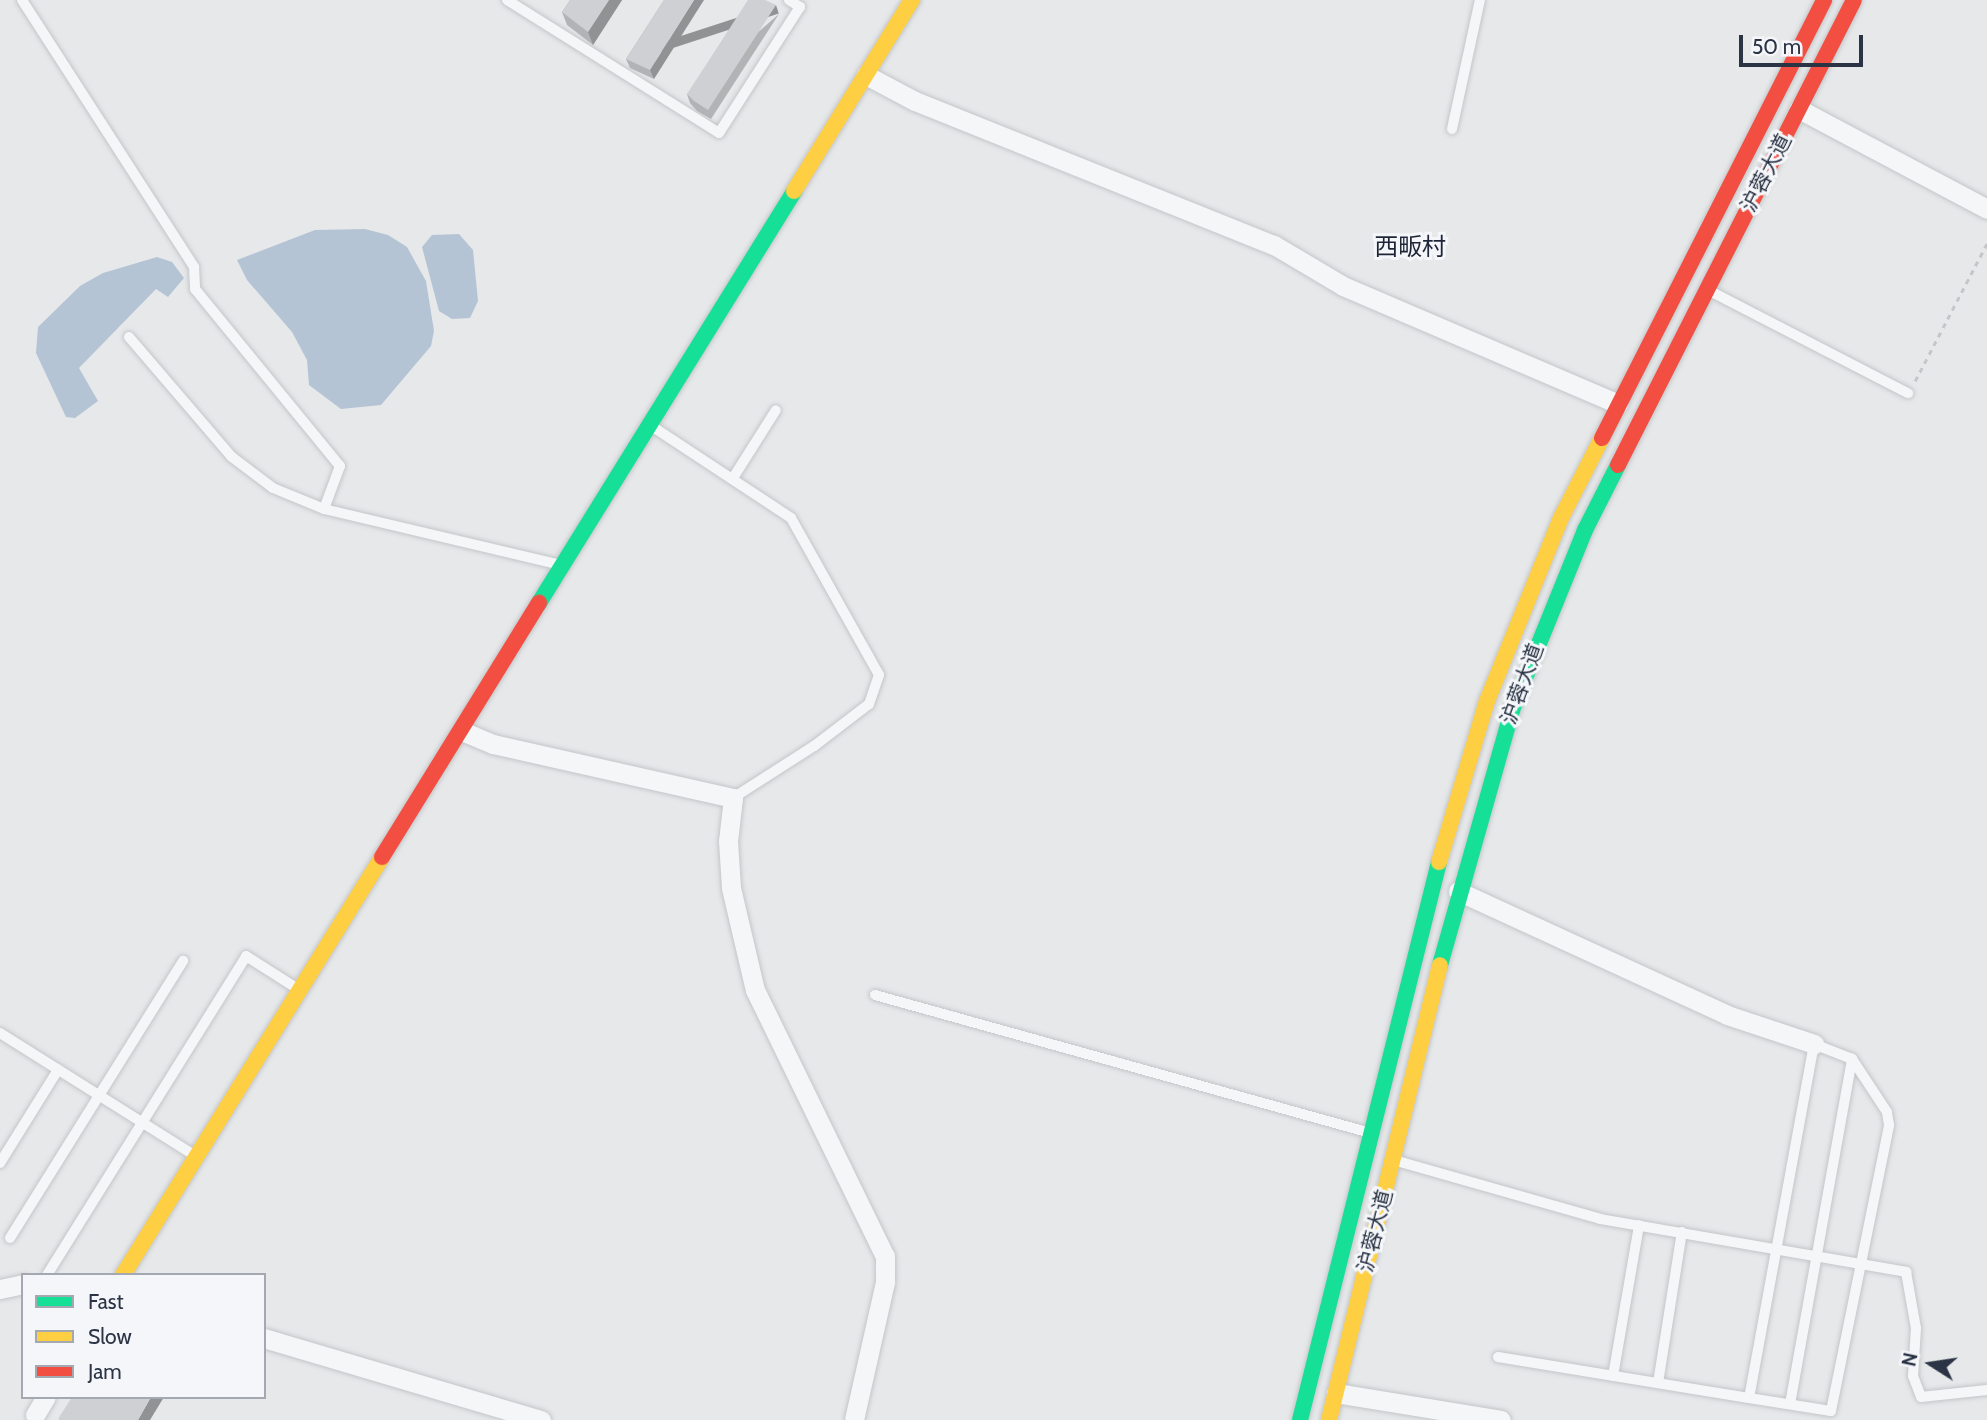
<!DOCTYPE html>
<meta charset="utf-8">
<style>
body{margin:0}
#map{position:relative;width:1987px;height:1420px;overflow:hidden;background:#e6e8ea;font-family:Cabin,"Noto Sans SC",sans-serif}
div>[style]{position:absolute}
.water>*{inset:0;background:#b4c4d5}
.path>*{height:2.5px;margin-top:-1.25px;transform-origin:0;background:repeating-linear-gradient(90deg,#c5c6ca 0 5px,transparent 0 10px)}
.roads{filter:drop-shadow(0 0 2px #c4c6c8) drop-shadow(0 0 2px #c4c6c8)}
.lane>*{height:10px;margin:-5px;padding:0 5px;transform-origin:5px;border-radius:5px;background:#f5f6f7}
.street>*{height:19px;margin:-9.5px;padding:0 9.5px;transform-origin:9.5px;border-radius:9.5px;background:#f5f6f7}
.fast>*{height:16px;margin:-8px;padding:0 8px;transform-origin:8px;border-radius:8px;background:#16e098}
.slow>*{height:16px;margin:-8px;padding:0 8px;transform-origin:8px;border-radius:8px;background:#ffcf43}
.jam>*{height:16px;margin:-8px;padding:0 8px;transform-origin:8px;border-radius:8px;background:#f24e42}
.wall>*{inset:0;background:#b1b3b5}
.shaded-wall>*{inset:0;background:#909294;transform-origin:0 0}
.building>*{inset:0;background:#ced0d3}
span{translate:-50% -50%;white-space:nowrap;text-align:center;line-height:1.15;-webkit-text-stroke:6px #f4f6f9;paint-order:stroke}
.street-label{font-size:21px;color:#2b3445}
.quarter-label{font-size:24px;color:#1d2536}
.legend{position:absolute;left:21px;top:1273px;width:245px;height:126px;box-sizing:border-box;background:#f4f6f9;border:2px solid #a4a8b1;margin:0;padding:9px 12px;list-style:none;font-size:21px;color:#2b3445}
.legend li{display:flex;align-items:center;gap:14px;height:35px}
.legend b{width:35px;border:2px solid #a4a8b1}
.north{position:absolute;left:1896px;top:1329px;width:70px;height:70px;-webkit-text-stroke:5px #f4f6f9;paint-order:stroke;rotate:282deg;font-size:19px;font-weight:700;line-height:28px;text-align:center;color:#2b3445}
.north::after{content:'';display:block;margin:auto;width:24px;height:32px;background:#2b3445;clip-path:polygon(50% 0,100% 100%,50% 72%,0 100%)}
.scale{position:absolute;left:1739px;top:35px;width:124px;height:32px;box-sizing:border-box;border:4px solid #2b3445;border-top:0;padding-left:9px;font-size:21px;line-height:24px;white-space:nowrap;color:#2b3445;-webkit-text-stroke:5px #f4f6f9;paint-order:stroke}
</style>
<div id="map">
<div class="water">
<i style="clip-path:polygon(365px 229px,388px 235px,407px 247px,426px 281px,434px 331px,431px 346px,381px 405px,341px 409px,309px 385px,307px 360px,292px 332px,247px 280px,237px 260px,315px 230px)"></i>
<i style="clip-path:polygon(459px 234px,473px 250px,478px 301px,470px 318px,452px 319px,439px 311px,422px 247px,432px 235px)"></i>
<i style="clip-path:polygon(157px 257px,172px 262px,184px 278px,168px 297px,156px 289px,79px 368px,98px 401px,75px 418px,66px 417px,36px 353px,38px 327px,80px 286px,103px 273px)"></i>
</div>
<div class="path">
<i style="left:1915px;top:381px;width:156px;rotate:-62.4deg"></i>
</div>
<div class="roads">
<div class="lane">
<i style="left:22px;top:0;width:318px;rotate:57.2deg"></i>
<i style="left:194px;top:267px;width:22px;rotate:87deg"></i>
<i style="left:195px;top:289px;width:229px;rotate:50.7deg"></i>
<i style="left:340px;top:466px;width:46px;rotate:110.4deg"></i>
<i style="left:324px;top:509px;width:243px;rotate:13.3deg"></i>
<i style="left:507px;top:0;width:250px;rotate:32.1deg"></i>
<i style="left:719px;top:133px;width:150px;rotate:-57.3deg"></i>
<i style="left:800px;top:7px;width:13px;rotate:-148deg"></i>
<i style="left:1452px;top:129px;width:132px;rotate:-77.8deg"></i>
<i style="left:1710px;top:291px;width:223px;rotate:27.3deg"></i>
<i style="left:129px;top:337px;width:158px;rotate:49.4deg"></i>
<i style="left:232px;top:457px;width:51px;rotate:37.1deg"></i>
<i style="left:273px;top:488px;width:55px;rotate:22.4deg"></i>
<i style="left:650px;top:425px;width:169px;rotate:33.4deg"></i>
<i style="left:791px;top:518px;width:180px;rotate:60.7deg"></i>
<i style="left:879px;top:675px;width:31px;rotate:109deg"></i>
<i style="left:869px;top:704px;width:69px;rotate:142.6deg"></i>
<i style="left:814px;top:746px;width:96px;rotate:147.3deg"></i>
<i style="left:733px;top:478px;width:80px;rotate:-57.7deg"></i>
<i style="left:875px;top:995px;width:511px;rotate:15.56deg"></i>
<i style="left:0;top:1033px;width:231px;rotate:32.2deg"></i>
<i style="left:1397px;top:1161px;width:211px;rotate:15.9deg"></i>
<i style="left:1600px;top:1219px;width:311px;rotate:9.8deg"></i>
<i style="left:1906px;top:1272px;width:57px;rotate:79.9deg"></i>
<i style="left:1916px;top:1328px;width:48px;rotate:93.6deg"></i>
<i style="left:1913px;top:1376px;width:22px;rotate:69deg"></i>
<i style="left:1921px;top:1397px;width:66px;rotate:-6.1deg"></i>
<i style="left:0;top:1163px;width:110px;rotate:-58.1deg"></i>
<i style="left:10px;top:1238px;width:327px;rotate:-58deg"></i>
<i style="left:47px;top:1275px;width:376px;rotate:-58deg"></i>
<i style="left:246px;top:956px;width:62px;rotate:32.4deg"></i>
<i style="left:1498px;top:1357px;width:254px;rotate:9.3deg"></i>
<i style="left:1749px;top:1398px;width:83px;rotate:9deg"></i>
<i style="left:1831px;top:1411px;width:292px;rotate:-78.5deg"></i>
<i style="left:1889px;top:1125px;width:13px;rotate:-99deg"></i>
<i style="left:1887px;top:1112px;width:64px;rotate:-123.4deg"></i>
<i style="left:1852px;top:1059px;width:41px;rotate:-158.5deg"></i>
<i style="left:1814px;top:1044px;width:360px;rotate:100.4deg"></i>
<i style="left:1613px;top:1376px;width:153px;rotate:-80.2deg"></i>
<i style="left:1658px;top:1383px;width:153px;rotate:-81deg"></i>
<i style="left:1790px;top:1404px;width:351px;rotate:-79.8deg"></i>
</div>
<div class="street">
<i style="left:866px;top:75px;width:55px;rotate:28deg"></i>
<i style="left:915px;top:101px;width:387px;rotate:21.9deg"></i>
<i style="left:1274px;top:245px;width:80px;rotate:30.7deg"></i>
<i style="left:1343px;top:286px;width:299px;rotate:23.2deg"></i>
<i style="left:1799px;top:109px;width:213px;rotate:28deg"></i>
<i style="left:462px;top:731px;width:34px;rotate:23deg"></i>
<i style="left:493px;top:744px;width:246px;rotate:12.7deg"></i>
<i style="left:733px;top:798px;width:43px;rotate:96.6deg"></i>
<i style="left:728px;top:841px;width:47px;rotate:86.3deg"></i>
<i style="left:731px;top:888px;width:105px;rotate:76.8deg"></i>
<i style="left:755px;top:990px;width:296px;rotate:64deg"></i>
<i style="left:885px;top:1256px;width:26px;rotate:90deg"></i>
<i style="left:885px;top:1282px;width:141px;rotate:102.7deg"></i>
<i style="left:1458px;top:891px;width:296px;rotate:24.7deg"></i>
<i style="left:1727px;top:1015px;width:92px;rotate:18.4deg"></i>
<i style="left:0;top:1289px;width:24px;rotate:-12deg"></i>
<i style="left:264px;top:1338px;width:289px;rotate:16.5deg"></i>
<i style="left:1336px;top:1393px;width:167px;rotate:9.3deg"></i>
<i style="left:35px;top:1415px;width:21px;rotate:-59deg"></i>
</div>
<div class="fast">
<i style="left:539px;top:603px;width:485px;rotate:-58.2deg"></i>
<i style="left:1440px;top:965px;width:265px;rotate:-74.2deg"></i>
<i style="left:1512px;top:710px;width:194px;rotate:-67.9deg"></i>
<i style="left:1585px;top:530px;width:73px;rotate:-63.1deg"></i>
<i style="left:1300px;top:1420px;width:575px;rotate:-76.01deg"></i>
</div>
<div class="slow">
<i style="left:794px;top:191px;width:225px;rotate:-58.3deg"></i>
<i style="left:1439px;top:862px;width:168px;rotate:-73.4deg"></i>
<i style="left:1487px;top:701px;width:197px;rotate:-68deg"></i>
<i style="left:1561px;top:518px;width:90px;rotate:-62.9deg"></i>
<i style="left:123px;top:1275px;width:492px;rotate:-58.2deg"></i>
<i style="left:1329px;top:1420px;width:468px;rotate:-76.3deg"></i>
</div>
<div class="jam">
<i style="left:1602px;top:438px;width:491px;rotate:-63.1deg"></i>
<i style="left:1618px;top:465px;width:521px;rotate:-63.09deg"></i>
<i style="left:382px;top:857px;width:299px;rotate:-58.3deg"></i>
</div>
</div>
<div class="wall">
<i style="clip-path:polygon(570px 0,622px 0,593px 45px,567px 25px,562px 12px)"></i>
<i style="clip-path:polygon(664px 0,654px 79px,630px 68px,626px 59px)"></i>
<i style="clip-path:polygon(779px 14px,711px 119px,697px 111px,690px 103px,687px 94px)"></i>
</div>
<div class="shaded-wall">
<i style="clip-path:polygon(609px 0,622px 0,593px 45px,588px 32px)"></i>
<i style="clip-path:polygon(694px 0,704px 0,654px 79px,650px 70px)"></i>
<i style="left:776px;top:5px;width:9px;height:125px;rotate:72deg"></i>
<i style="clip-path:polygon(151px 1397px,164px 1397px,150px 1420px,138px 1420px)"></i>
</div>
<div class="building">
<i style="clip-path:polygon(570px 0,609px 0,588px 32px,562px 12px)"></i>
<i style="clip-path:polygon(664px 0,694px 0,650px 70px,626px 59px)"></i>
<i style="clip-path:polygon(748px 0,765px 0,776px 5px,708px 110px,694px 101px,687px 94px)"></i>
<i style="clip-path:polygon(72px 1397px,151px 1397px,138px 1420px,60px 1420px,58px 1419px)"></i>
</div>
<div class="street-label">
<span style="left:1766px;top:173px;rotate:-63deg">沪蓉大道</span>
<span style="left:1522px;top:684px;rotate:-70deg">沪蓉大道</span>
<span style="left:1375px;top:1231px;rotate:-76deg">沪蓉大道</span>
</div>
<div class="quarter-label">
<span style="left:1410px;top:247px">西畈村</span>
</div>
<ul class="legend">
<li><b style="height:9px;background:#16e098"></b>Fast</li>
<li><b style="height:9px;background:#ffcf43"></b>Slow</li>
<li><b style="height:9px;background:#f24e42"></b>Jam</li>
</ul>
<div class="north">N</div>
<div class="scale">50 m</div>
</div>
